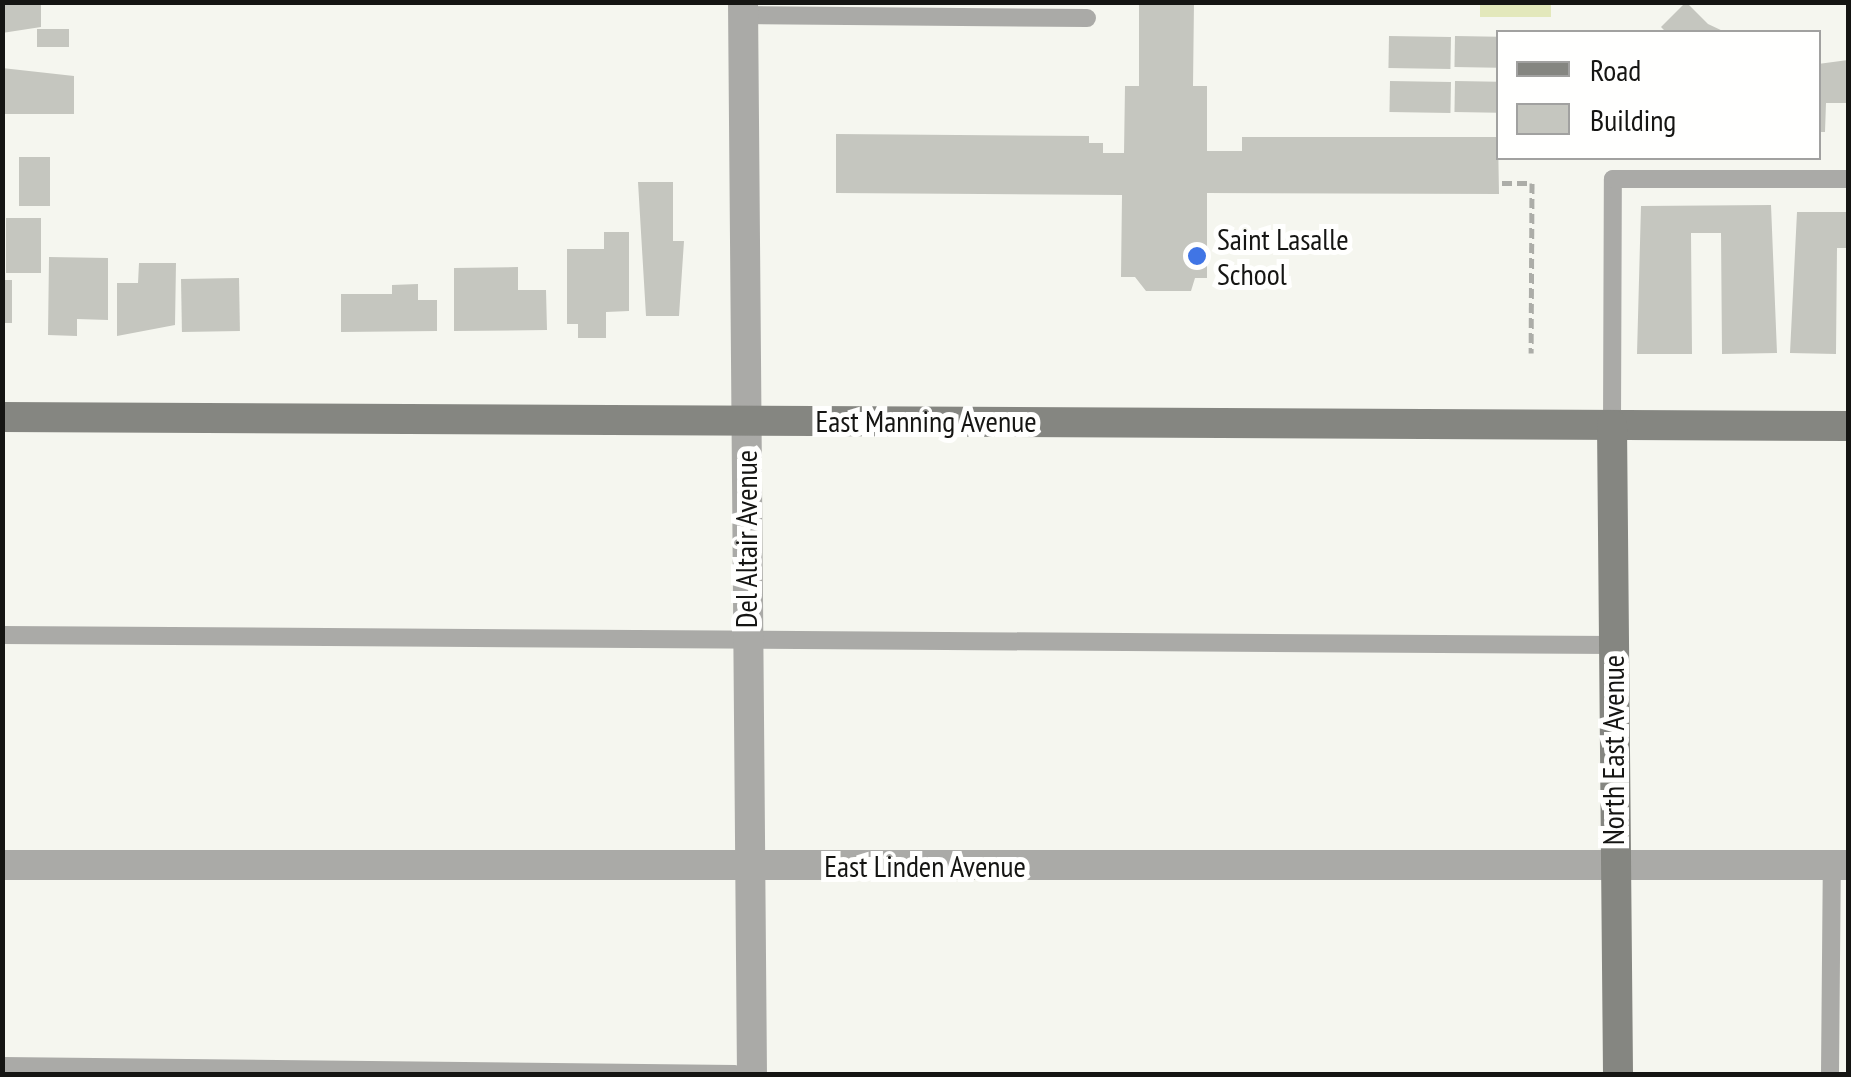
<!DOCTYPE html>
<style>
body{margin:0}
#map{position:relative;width:1851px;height:1077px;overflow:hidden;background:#f5f6ef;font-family:"PT Sans Narrow",sans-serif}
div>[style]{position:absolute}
.green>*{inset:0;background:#e3e8bb;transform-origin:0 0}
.building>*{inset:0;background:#c5c6bf;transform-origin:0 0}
.path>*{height:5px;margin-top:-2.5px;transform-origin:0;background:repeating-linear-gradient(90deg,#acada8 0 10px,transparent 0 15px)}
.lane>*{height:18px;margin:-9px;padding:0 9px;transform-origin:9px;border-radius:9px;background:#aaaaa7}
.street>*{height:30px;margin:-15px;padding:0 15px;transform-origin:15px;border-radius:15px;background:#aaaaa7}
.secondary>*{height:30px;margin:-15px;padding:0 15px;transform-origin:15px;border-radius:15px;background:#858681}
.dots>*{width:28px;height:28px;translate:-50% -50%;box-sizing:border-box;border:5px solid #fffffe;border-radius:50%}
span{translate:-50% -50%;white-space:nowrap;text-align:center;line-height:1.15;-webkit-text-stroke:10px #fffffe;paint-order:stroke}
.poi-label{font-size:30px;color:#151513}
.left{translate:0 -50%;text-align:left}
.street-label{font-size:30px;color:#151513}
.frame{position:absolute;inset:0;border:5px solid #151513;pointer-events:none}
.legend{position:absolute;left:1496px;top:30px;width:325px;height:130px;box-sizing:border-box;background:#fffffe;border:2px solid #a1a1a0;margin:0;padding:12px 18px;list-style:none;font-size:30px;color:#151513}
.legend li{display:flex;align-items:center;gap:20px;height:50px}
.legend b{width:50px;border:2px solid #a1a1a0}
</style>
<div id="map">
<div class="green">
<i style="left:1480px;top:3px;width:71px;height:14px"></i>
</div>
<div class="building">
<i style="clip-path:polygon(2px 2px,41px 2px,41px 27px,2px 33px)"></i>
<i style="clip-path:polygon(1139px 2px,1194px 2px,1193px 86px,1207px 86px,1207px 151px,1242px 151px,1242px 137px,1498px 137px,1499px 194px,1207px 193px,1207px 278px,1195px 278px,1191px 291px,1146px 291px,1135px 277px,1121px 277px,1122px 195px,836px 193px,836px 134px,1089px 136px,1089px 143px,1103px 143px,1103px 153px,1124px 153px,1125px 86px,1139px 86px)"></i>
<i style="clip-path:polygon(1686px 2px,1708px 24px,1725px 32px,1666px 32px,1661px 27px)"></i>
<i style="left:37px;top:29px;width:32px;height:18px"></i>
<i style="left:1389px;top:36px;width:62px;height:32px;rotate:1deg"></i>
<i style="left:1455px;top:36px;width:43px;height:31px;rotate:1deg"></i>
<i style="clip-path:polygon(1848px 60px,1848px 103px,1826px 103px,1825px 132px,1818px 132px,1818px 64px)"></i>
<i style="clip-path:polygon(2px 68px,74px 76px,74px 114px,2px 114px)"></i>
<i style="left:1390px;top:81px;width:61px;height:31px;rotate:1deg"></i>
<i style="left:1455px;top:81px;width:43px;height:31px;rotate:1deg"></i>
<i style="left:19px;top:157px;width:31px;height:49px"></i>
<i style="clip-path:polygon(638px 182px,673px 182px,673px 241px,684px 241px,679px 316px,646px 316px)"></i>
<i style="clip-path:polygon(1771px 205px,1777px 353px,1722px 354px,1721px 233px,1691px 233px,1692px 354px,1637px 354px,1641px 206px)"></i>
<i style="clip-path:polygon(1797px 212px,1848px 212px,1848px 248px,1837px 248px,1836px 354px,1790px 353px)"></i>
<i style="left:6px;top:218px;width:35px;height:55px"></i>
<i style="clip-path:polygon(604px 232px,629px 232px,629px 311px,606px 312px,606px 338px,578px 338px,578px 324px,567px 324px,567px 249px,604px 249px)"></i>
<i style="clip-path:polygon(49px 257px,108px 258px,108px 320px,77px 319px,77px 336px,48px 335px)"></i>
<i style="clip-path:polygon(139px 263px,176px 263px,175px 325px,117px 336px,117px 283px,138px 283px)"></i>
<i style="clip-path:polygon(518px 267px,518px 290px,546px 290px,547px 330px,454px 331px,454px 268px)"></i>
<i style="left:239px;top:278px;width:53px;height:58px;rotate:89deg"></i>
<i style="left:2px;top:280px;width:10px;height:43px"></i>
<i style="clip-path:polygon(418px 284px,418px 300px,437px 300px,437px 331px,341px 332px,341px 294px,392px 294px,392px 285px)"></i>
</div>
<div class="path">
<i style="left:1502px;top:183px;width:30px"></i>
<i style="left:1532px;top:183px;width:170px;rotate:90.3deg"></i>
</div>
<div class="lane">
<i style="left:743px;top:15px;width:344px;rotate:0.5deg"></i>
<i style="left:1612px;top:425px;width:246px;rotate:-89.8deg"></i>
<i style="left:1613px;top:179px;width:235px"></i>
<i style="left:2px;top:635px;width:1611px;rotate:0.36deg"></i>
<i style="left:2px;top:1066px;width:733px;rotate:0.63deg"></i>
<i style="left:1830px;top:1074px;width:209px;rotate:-89.5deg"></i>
</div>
<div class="street">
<i style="left:743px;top:2px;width:1072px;rotate:89.52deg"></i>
<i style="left:2px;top:865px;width:1846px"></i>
</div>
<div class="secondary">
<i style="left:2px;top:417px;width:1846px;rotate:0.28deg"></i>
<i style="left:1612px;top:425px;width:649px;rotate:89.47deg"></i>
</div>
<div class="dots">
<i style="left:1197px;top:256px;background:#4075e5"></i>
</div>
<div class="poi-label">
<span class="left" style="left:1217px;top:256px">Saint Lasalle<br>School</span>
</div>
<div class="street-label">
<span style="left:926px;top:421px">East Manning Avenue</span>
<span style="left:746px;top:539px;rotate:-90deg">Del Altair Avenue</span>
<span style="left:1613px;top:750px;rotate:-90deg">North East Avenue</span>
<span style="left:925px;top:866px">East Linden Avenue</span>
</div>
<div class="frame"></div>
<ul class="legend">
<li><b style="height:12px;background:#858681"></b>Road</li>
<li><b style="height:28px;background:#c5c6bf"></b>Building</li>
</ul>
</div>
